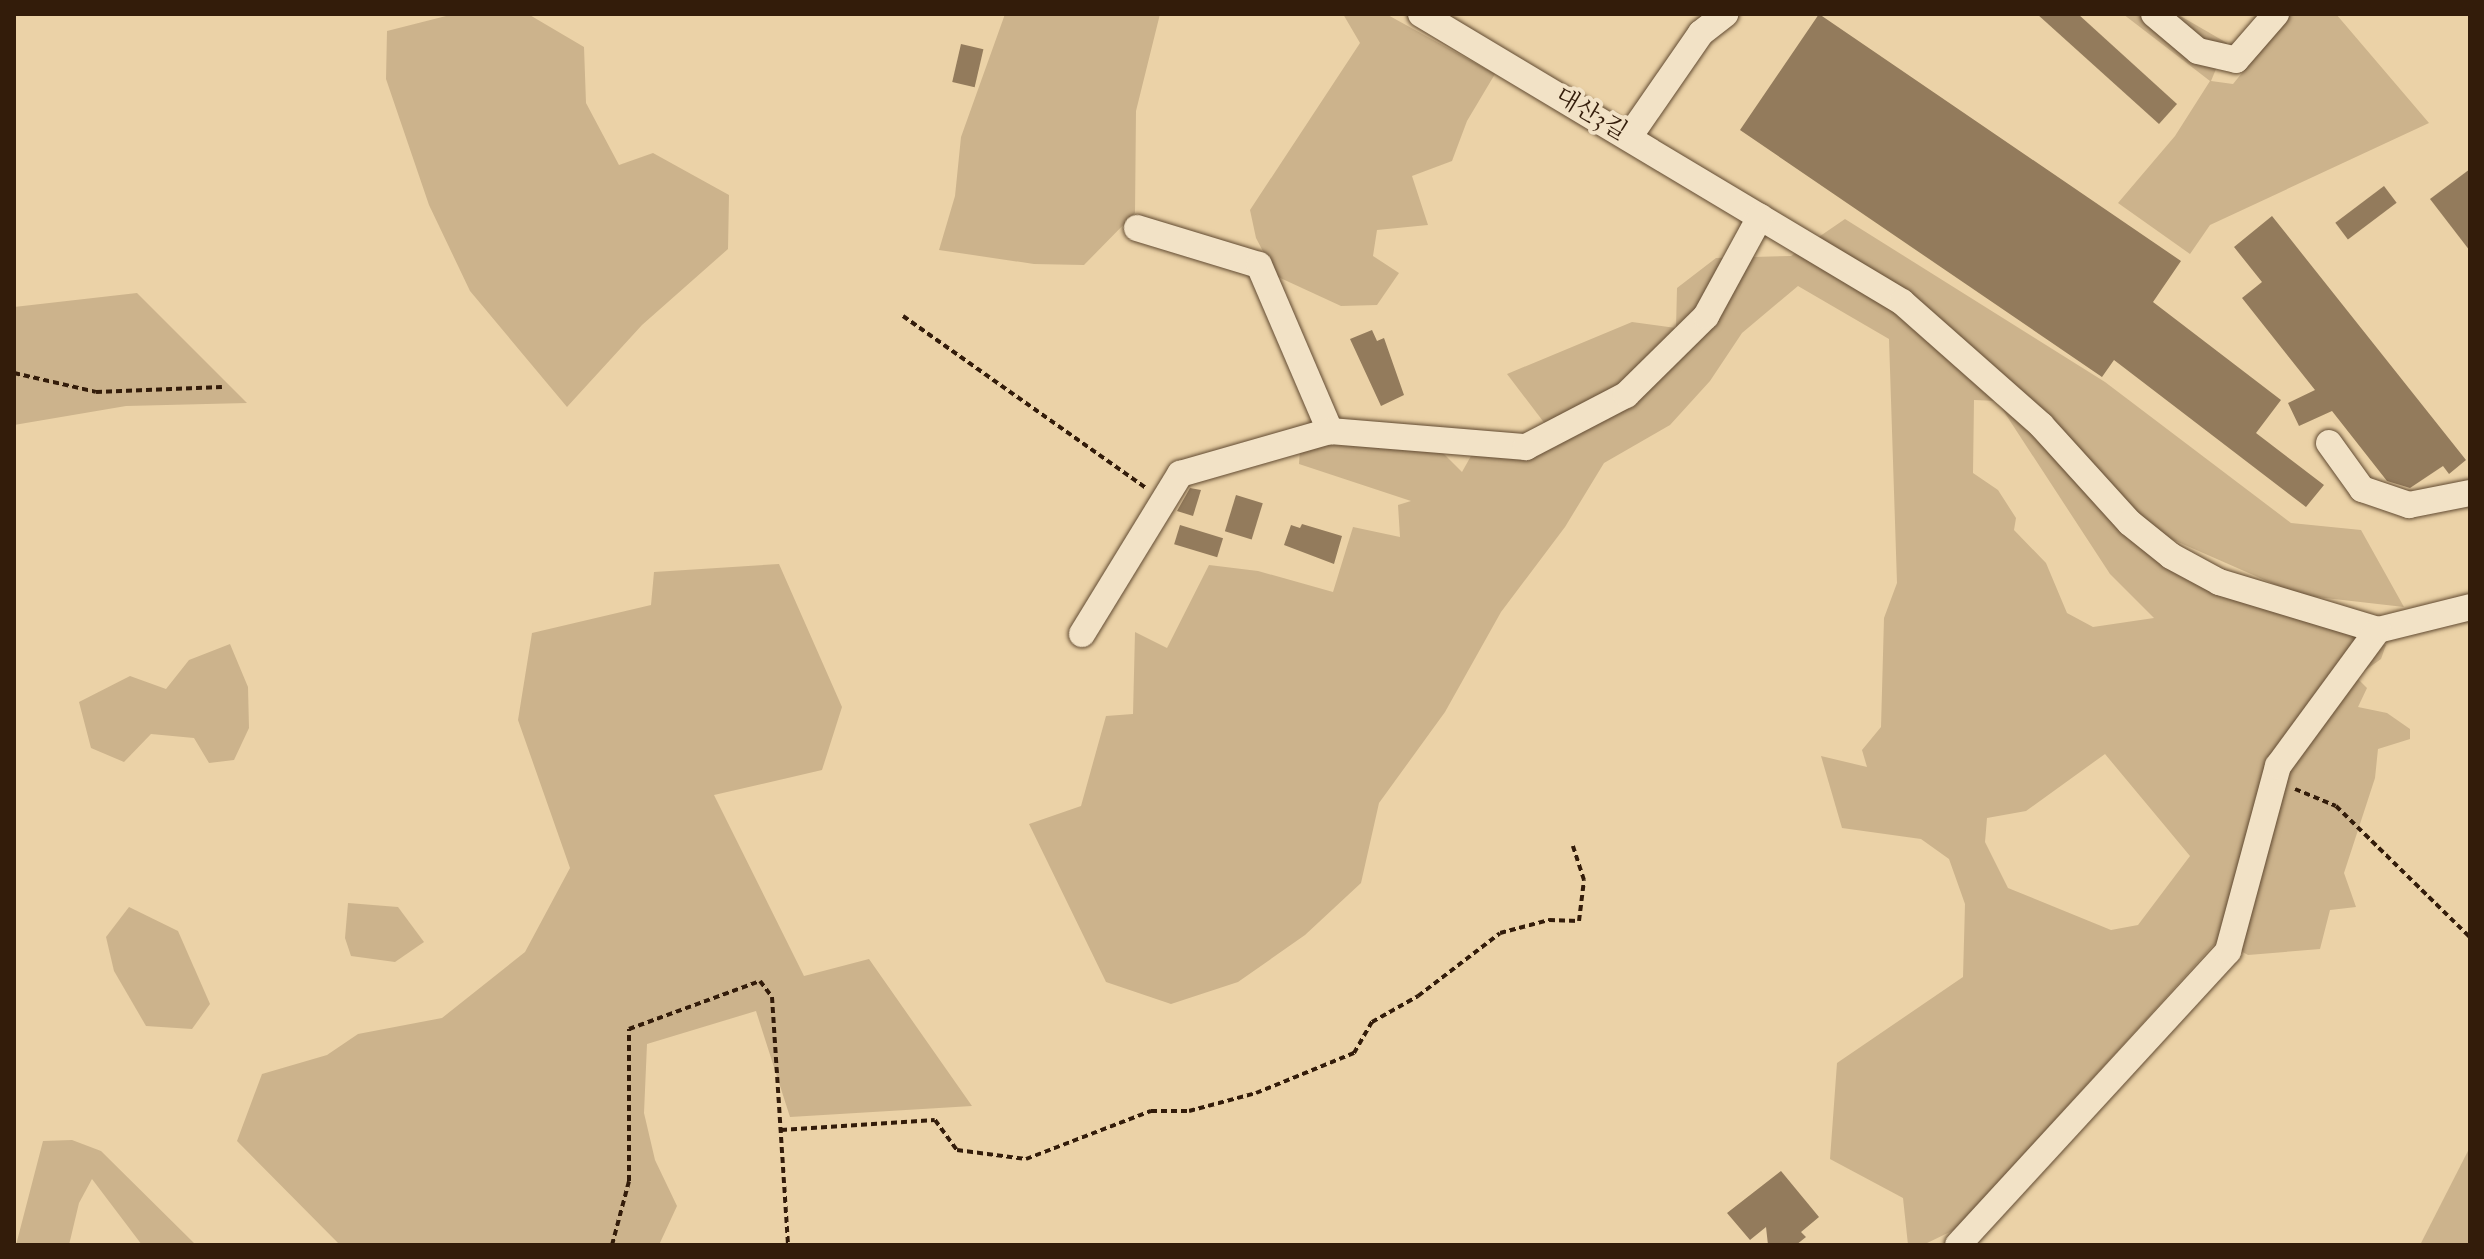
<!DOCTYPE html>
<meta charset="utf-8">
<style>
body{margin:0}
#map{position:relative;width:2484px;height:1259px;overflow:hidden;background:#ebd2a7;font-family:"IM FELL Double Pica","Noto Serif KR",serif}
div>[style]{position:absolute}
.green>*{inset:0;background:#ccb38c}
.building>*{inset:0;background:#937b5c;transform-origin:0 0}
.path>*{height:4px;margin-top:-2px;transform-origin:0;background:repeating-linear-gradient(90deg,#331c0a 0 6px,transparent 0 10px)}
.roads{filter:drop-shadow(0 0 2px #614a31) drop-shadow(0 0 2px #614a31)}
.minor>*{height:26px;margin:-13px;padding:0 13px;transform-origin:13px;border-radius:13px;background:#f2e2c6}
span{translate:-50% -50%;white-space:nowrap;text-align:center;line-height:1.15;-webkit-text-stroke:8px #f2e2c6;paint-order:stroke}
.street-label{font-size:24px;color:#331c0a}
.frame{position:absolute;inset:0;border:16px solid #331c0a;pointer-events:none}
</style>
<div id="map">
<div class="green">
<i style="clip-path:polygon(454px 14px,528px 14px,584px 47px,586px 103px,619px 165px,653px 153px,729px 195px,728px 249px,642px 325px,567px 407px,470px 291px,429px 205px,386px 79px,387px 31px)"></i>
<i style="clip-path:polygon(1005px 14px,1160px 14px,1136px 111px,1135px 213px,1084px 265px,1034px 264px,939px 250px,955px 196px,961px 137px)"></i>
<i style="clip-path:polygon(1343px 14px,1386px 14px,1495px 74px,1467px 121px,1452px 161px,1412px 176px,1428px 225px,1377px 230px,1373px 256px,1399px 273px,1377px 305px,1341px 306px,1276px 276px,1256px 238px,1250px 210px,1360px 43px)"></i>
<i style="clip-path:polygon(2123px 14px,2177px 14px,2227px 43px,2211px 81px,2233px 84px,2290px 14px,2336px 14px,2429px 123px,2210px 225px,2190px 254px,2118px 203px,2175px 136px,2210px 81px)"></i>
<i style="clip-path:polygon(evenodd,1845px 219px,2105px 382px,2291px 523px,2361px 530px,2404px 607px,2299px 595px,2169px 538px,2005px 409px,2160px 562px,2386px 645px,2381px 659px,2356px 677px,2367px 688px,2358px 707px,2387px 713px,2410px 729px,2410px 739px,2378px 749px,2375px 778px,2344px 873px,2356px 907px,2330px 910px,2320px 949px,2248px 955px,2219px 939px,1956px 1229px,1923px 1245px,1908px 1245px,1903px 1198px,1830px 1159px,1837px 1063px,1963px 977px,1965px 904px,1949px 859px,1921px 839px,1842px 828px,1821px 756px,1867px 767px,1862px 750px,1881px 727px,1884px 618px,1897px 583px,1889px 339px,1798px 286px,1742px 333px,1710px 381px,1670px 425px,1604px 463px,1565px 527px,1501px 612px,1445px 712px,1379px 803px,1361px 883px,1305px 935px,1238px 982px,1171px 1004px,1106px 982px,1029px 824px,1081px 806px,1106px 716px,1133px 714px,1135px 632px,1167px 648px,1209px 565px,1258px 571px,1333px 592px,1353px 527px,1400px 537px,1398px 505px,1411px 501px,1299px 464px,1300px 449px,1331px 445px,1440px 450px,1462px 472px,1476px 447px,1555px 437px,1507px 374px,1632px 322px,1676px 328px,1677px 288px,1716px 258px,1791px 256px,1845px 219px,1974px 400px,1997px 401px,2110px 574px,2154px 618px,2093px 627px,2067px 613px,2046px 563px,2014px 530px,2016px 518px,1998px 490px,1973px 473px,1974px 400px,1845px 219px,2105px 754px,2190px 856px,2138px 925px,2111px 930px,2008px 888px,1985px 842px,1987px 818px,2026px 811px,2105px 754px)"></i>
<i style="clip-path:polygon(137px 293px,247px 403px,126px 406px,14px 425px,14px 307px)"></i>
<i style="clip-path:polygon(779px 564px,842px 707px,822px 770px,714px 795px,804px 976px,869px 959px,972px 1106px,790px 1117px,756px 1011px,647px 1044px,644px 1113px,655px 1160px,677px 1206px,659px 1245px,340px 1245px,237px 1141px,262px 1074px,327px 1055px,358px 1034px,442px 1018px,525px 952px,570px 868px,518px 720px,532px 633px,651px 605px,654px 572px)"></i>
<i style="clip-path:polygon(230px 644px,248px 687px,249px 728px,234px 760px,209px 763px,194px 738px,151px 734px,124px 762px,91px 748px,79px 702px,130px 676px,166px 689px,189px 660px)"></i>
<i style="clip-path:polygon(348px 903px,398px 907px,424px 942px,395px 962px,351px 956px,345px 938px)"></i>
<i style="clip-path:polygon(129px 907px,178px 931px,210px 1004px,192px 1029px,146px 1026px,114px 971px,106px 937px)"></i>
<i style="clip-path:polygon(72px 1140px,101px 1151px,196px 1245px,142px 1245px,92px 1179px,79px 1203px,69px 1245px,16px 1245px,43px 1141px)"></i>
<i style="clip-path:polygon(2470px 1147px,2470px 1245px,2420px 1245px)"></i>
</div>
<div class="building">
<i style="clip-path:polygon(1819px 14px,2181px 261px,2153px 302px,2281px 400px,2256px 433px,2324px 485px,2306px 507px,2114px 360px,2102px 377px,1740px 130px)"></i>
<i style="clip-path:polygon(2037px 14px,2078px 14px,2177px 104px,2159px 124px)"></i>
<i style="left:961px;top:44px;width:23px;height:39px;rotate:13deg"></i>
<i style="clip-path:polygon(2470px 169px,2470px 251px,2430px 199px)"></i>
<i style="left:2384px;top:186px;width:21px;height:61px;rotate:53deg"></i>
<i style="clip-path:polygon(2272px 216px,2466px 460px,2449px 474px,2443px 466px,2410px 488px,2387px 481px,2332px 411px,2299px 426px,2288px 403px,2315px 390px,2242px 298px,2262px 282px,2234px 247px)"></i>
<i style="clip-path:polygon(1372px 330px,1377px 341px,1384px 338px,1404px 395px,1381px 406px,1350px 339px)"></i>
<i style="clip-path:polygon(1190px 488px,1201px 490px,1193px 516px,1177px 511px)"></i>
<i style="left:1236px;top:495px;width:28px;height:38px;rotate:17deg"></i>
<i style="clip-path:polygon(1302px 524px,1342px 536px,1334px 564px,1284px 545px,1291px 525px,1300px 528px)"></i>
<i style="left:1180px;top:525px;width:45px;height:20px;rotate:17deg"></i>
<i style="clip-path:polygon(1781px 1171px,1819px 1217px,1801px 1232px,1806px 1237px,1796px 1245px,1768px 1245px,1766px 1227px,1750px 1240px,1727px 1213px)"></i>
</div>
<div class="path">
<i style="left:903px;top:316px;width:298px;rotate:35.3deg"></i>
<i style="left:14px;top:373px;width:84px;rotate:13deg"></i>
<i style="left:96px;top:392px;width:126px;rotate:-2.3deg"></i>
<i style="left:2295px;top:789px;width:44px;rotate:22.5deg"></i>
<i style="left:2336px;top:806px;width:187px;rotate:44.4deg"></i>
<i style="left:781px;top:1130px;width:154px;rotate:-3.7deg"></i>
<i style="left:935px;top:1120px;width:37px;rotate:54deg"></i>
<i style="left:957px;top:1150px;width:70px;rotate:7.4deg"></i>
<i style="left:1026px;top:1159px;width:134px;rotate:-21deg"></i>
<i style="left:1151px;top:1111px;width:38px"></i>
<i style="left:1189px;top:1111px;width:69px;rotate:-15deg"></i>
<i style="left:1256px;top:1093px;width:106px;rotate:-22.2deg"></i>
<i style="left:1354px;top:1053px;width:36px;rotate:-60deg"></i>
<i style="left:1372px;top:1022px;width:53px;rotate:-29.5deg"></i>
<i style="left:1418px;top:996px;width:103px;rotate:-37.5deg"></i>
<i style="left:1500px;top:933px;width:51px;rotate:-14.9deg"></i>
<i style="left:1549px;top:920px;width:30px;rotate:2deg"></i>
<i style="left:1579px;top:921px;width:41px;rotate:-83deg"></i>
<i style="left:1584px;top:880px;width:36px;rotate:-108deg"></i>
<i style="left:612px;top:1245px;width:66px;rotate:-75.1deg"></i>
<i style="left:629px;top:1181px;width:152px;rotate:-90deg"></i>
<i style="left:629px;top:1029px;width:140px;rotate:-20.1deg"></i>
<i style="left:760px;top:981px;width:20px;rotate:53deg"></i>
<i style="left:772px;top:997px;width:249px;rotate:86.3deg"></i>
</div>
<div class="roads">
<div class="minor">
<i style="left:1421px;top:14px;width:561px;rotate:30.91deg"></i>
<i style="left:1902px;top:302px;width:186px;rotate:41.5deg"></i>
<i style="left:2041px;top:425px;width:132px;rotate:47.8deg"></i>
<i style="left:2130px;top:523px;width:53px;rotate:38.8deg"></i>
<i style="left:2171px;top:556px;width:55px;rotate:28.4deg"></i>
<i style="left:2219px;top:582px;width:166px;rotate:16.8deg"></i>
<i style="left:2154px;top:14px;width:57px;rotate:40.1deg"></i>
<i style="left:2198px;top:51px;width:39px;rotate:13deg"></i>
<i style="left:2236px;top:60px;width:61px;rotate:-49deg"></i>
<i style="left:1629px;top:137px;width:126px;rotate:-55.3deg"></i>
<i style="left:1701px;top:33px;width:31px;rotate:-38deg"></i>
<i style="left:1137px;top:228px;width:127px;rotate:16.9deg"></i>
<i style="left:1259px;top:265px;width:181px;rotate:66.8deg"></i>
<i style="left:2329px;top:443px;width:57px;rotate:54.3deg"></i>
<i style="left:2362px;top:489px;width:50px;rotate:18.8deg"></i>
<i style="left:2409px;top:505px;width:62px;rotate:-11.1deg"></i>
<i style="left:2378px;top:630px;width:95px;rotate:-14deg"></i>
<i style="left:1082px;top:634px;width:188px;rotate:-58.5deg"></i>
<i style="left:1180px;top:474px;width:156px;rotate:-16deg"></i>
<i style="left:1330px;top:431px;width:197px;rotate:4.7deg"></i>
<i style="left:1526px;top:447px;width:113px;rotate:-27.5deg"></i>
<i style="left:1626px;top:395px;width:112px;rotate:-44.6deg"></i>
<i style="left:1706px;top:316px;width:113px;rotate:-61.4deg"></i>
<i style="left:1958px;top:1245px;width:399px;rotate:-47.4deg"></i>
<i style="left:2228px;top:951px;width:192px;rotate:-74.9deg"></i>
<i style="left:2278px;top:766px;width:169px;rotate:-53.7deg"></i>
</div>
</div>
<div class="street-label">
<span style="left:1591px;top:114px;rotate:31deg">대산3길</span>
</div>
<div class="frame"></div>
</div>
